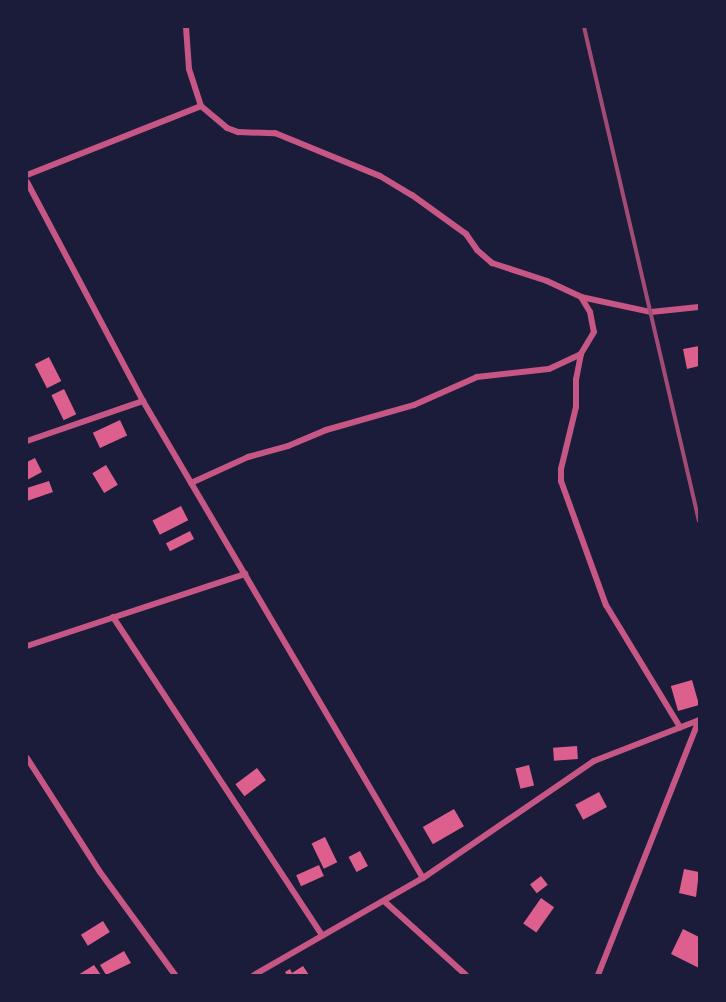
<!DOCTYPE html>
<style>
body{margin:0}
#map{position:relative;width:726px;height:1002px;overflow:hidden;background:#1b1b3a;font-family:"DM Sans",sans-serif}
div>[style]{position:absolute}
.building>*{inset:0;background:#dd5f8e;transform-origin:0 0}
.minor>*{height:6px;margin:-3px;padding:0 3px;transform-origin:3px;border-radius:3px;background:#c65784}
.rail>*{height:4px;margin:-2px;padding:0 2px;transform-origin:2px;border-radius:2px;background:#a44b75}
span{translate:-50% -50%;white-space:nowrap;text-align:center;line-height:1.15;-webkit-text-stroke:6px #1b1b3a;paint-order:stroke}
.frame{position:absolute;inset:0;border:28px solid #1b1b3a;pointer-events:none}
</style>
<div id="map">
<div class="building">
<i style="clip-path:polygon(699px 346px,699px 366px,687px 369px,683px 349px)"></i>
<i style="left:49px;top:357px;width:27px;height:16px;rotate:63deg"></i>
<i style="left:64px;top:389px;width:28px;height:14px;rotate:64deg"></i>
<i style="left:120px;top:420px;width:17px;height:30px;rotate:65deg"></i>
<i style="clip-path:polygon(35px 458px,42px 472px,27px 480px,27px 462px)"></i>
<i style="left:106px;top:465px;width:23px;height:16px;rotate:59deg"></i>
<i style="clip-path:polygon(49px 481px,53px 492px,27px 501px,27px 488px)"></i>
<i style="left:181px;top:506px;width:16px;height:32px;rotate:63deg"></i>
<i style="left:190px;top:531px;width:9px;height:27px;rotate:63deg"></i>
<i style="left:692px;top:680px;width:26px;height:22px;rotate:74deg"></i>
<i style="left:577px;top:746px;width:13px;height:24px;rotate:86deg"></i>
<i style="left:529px;top:765px;width:21px;height:14px;rotate:76deg"></i>
<i style="left:257px;top:768px;width:15px;height:27px;rotate:53deg"></i>
<i style="left:599px;top:792px;width:17px;height:27px;rotate:62deg"></i>
<i style="left:454px;top:809px;width:20px;height:36px;rotate:60deg"></i>
<i style="left:325px;top:837px;width:28px;height:15px;rotate:64deg"></i>
<i style="left:360px;top:851px;width:17px;height:13px;rotate:62deg"></i>
<i style="left:319px;top:865px;width:12px;height:25px;rotate:66deg"></i>
<i style="clip-path:polygon(684px 869px,699px 872px,696px 897px,679px 893px)"></i>
<i style="left:541px;top:876px;width:11px;height:14px;rotate:52deg"></i>
<i style="left:541px;top:898px;width:16px;height:31px;rotate:35deg"></i>
<i style="left:103px;top:921px;width:13px;height:26px;rotate:58deg"></i>
<i style="clip-path:polygon(683px 929px,699px 937px,699px 968px,671px 954px)"></i>
<i style="clip-path:polygon(124px 951px,131px 963px,106px 975px,100px 965px)"></i>
<i style="clip-path:polygon(94px 965px,101px 975px,78px 975px)"></i>
<i style="clip-path:polygon(303px 966px,309px 975px,287px 975px,285px 972px,290px 969px,292px 973px)"></i>
</div>
<div class="minor">
<i style="left:186px;top:27px;width:42px;rotate:85.9deg"></i>
<i style="left:189px;top:69px;width:39px;rotate:72deg"></i>
<i style="left:27px;top:175px;width:187px;rotate:-21.6deg"></i>
<i style="left:201px;top:106px;width:34px;rotate:40deg"></i>
<i style="left:227px;top:128px;width:12px;rotate:20deg"></i>
<i style="left:238px;top:132px;width:37px;rotate:2deg"></i>
<i style="left:275px;top:133px;width:113px;rotate:22.3deg"></i>
<i style="left:380px;top:176px;width:37px;rotate:31deg"></i>
<i style="left:412px;top:195px;width:67px;rotate:35.8deg"></i>
<i style="left:466px;top:234px;width:19px;rotate:55deg"></i>
<i style="left:477px;top:250px;width:20px;rotate:41deg"></i>
<i style="left:492px;top:263px;width:58px;rotate:18.1deg"></i>
<i style="left:547px;top:281px;width:38px;rotate:25deg"></i>
<i style="left:581px;top:297px;width:72px;rotate:12.1deg"></i>
<i style="left:651px;top:312px;width:48px;rotate:-5.9deg"></i>
<i style="left:27px;top:182px;width:248px;rotate:62.1deg"></i>
<i style="left:143px;top:401px;width:553px;rotate:59.59deg"></i>
<i style="left:581px;top:297px;width:17px;rotate:59deg"></i>
<i style="left:590px;top:312px;width:20px;rotate:79deg"></i>
<i style="left:594px;top:332px;width:26px;rotate:121deg"></i>
<i style="left:581px;top:354px;width:26px;rotate:101deg"></i>
<i style="left:576px;top:380px;width:27px;rotate:90deg"></i>
<i style="left:576px;top:407px;width:64px;rotate:103.6deg"></i>
<i style="left:561px;top:469px;width:12px;rotate:90deg"></i>
<i style="left:561px;top:481px;width:132px;rotate:70.1deg"></i>
<i style="left:606px;top:605px;width:143px;rotate:58.8deg"></i>
<i style="left:27px;top:441px;width:123px;rotate:-19deg"></i>
<i style="left:191px;top:483px;width:63px;rotate:-24.5deg"></i>
<i style="left:248px;top:457px;width:41px;rotate:-15.4deg"></i>
<i style="left:288px;top:446px;width:41px;rotate:-22.8deg"></i>
<i style="left:326px;top:430px;width:91px;rotate:-15.9deg"></i>
<i style="left:414px;top:405px;width:69px;rotate:-24deg"></i>
<i style="left:477px;top:377px;width:72px;rotate:-6.3deg"></i>
<i style="left:549px;top:369px;width:35px;rotate:-25deg"></i>
<i style="left:113px;top:617px;width:381px;rotate:56.7deg"></i>
<i style="left:27px;top:646px;width:230px;rotate:-18.3deg"></i>
<i style="left:27px;top:758px;width:135px;rotate:57.4deg"></i>
<i style="left:100px;top:872px;width:127px;rotate:53.9deg"></i>
<i style="left:384px;top:901px;width:110px;rotate:42.1deg"></i>
<i style="left:254px;top:975px;width:195px;rotate:-29.9deg"></i>
<i style="left:423px;top:878px;width:207px;rotate:-34.4deg"></i>
<i style="left:594px;top:761px;width:113px;rotate:-21.3deg"></i>
<i style="left:598px;top:975px;width:274px;rotate:-68.4deg"></i>
</div>
<div class="rail">
<i style="left:584px;top:27px;width:507px;rotate:76.9deg"></i>
</div>
<div class="frame"></div>
</div>
